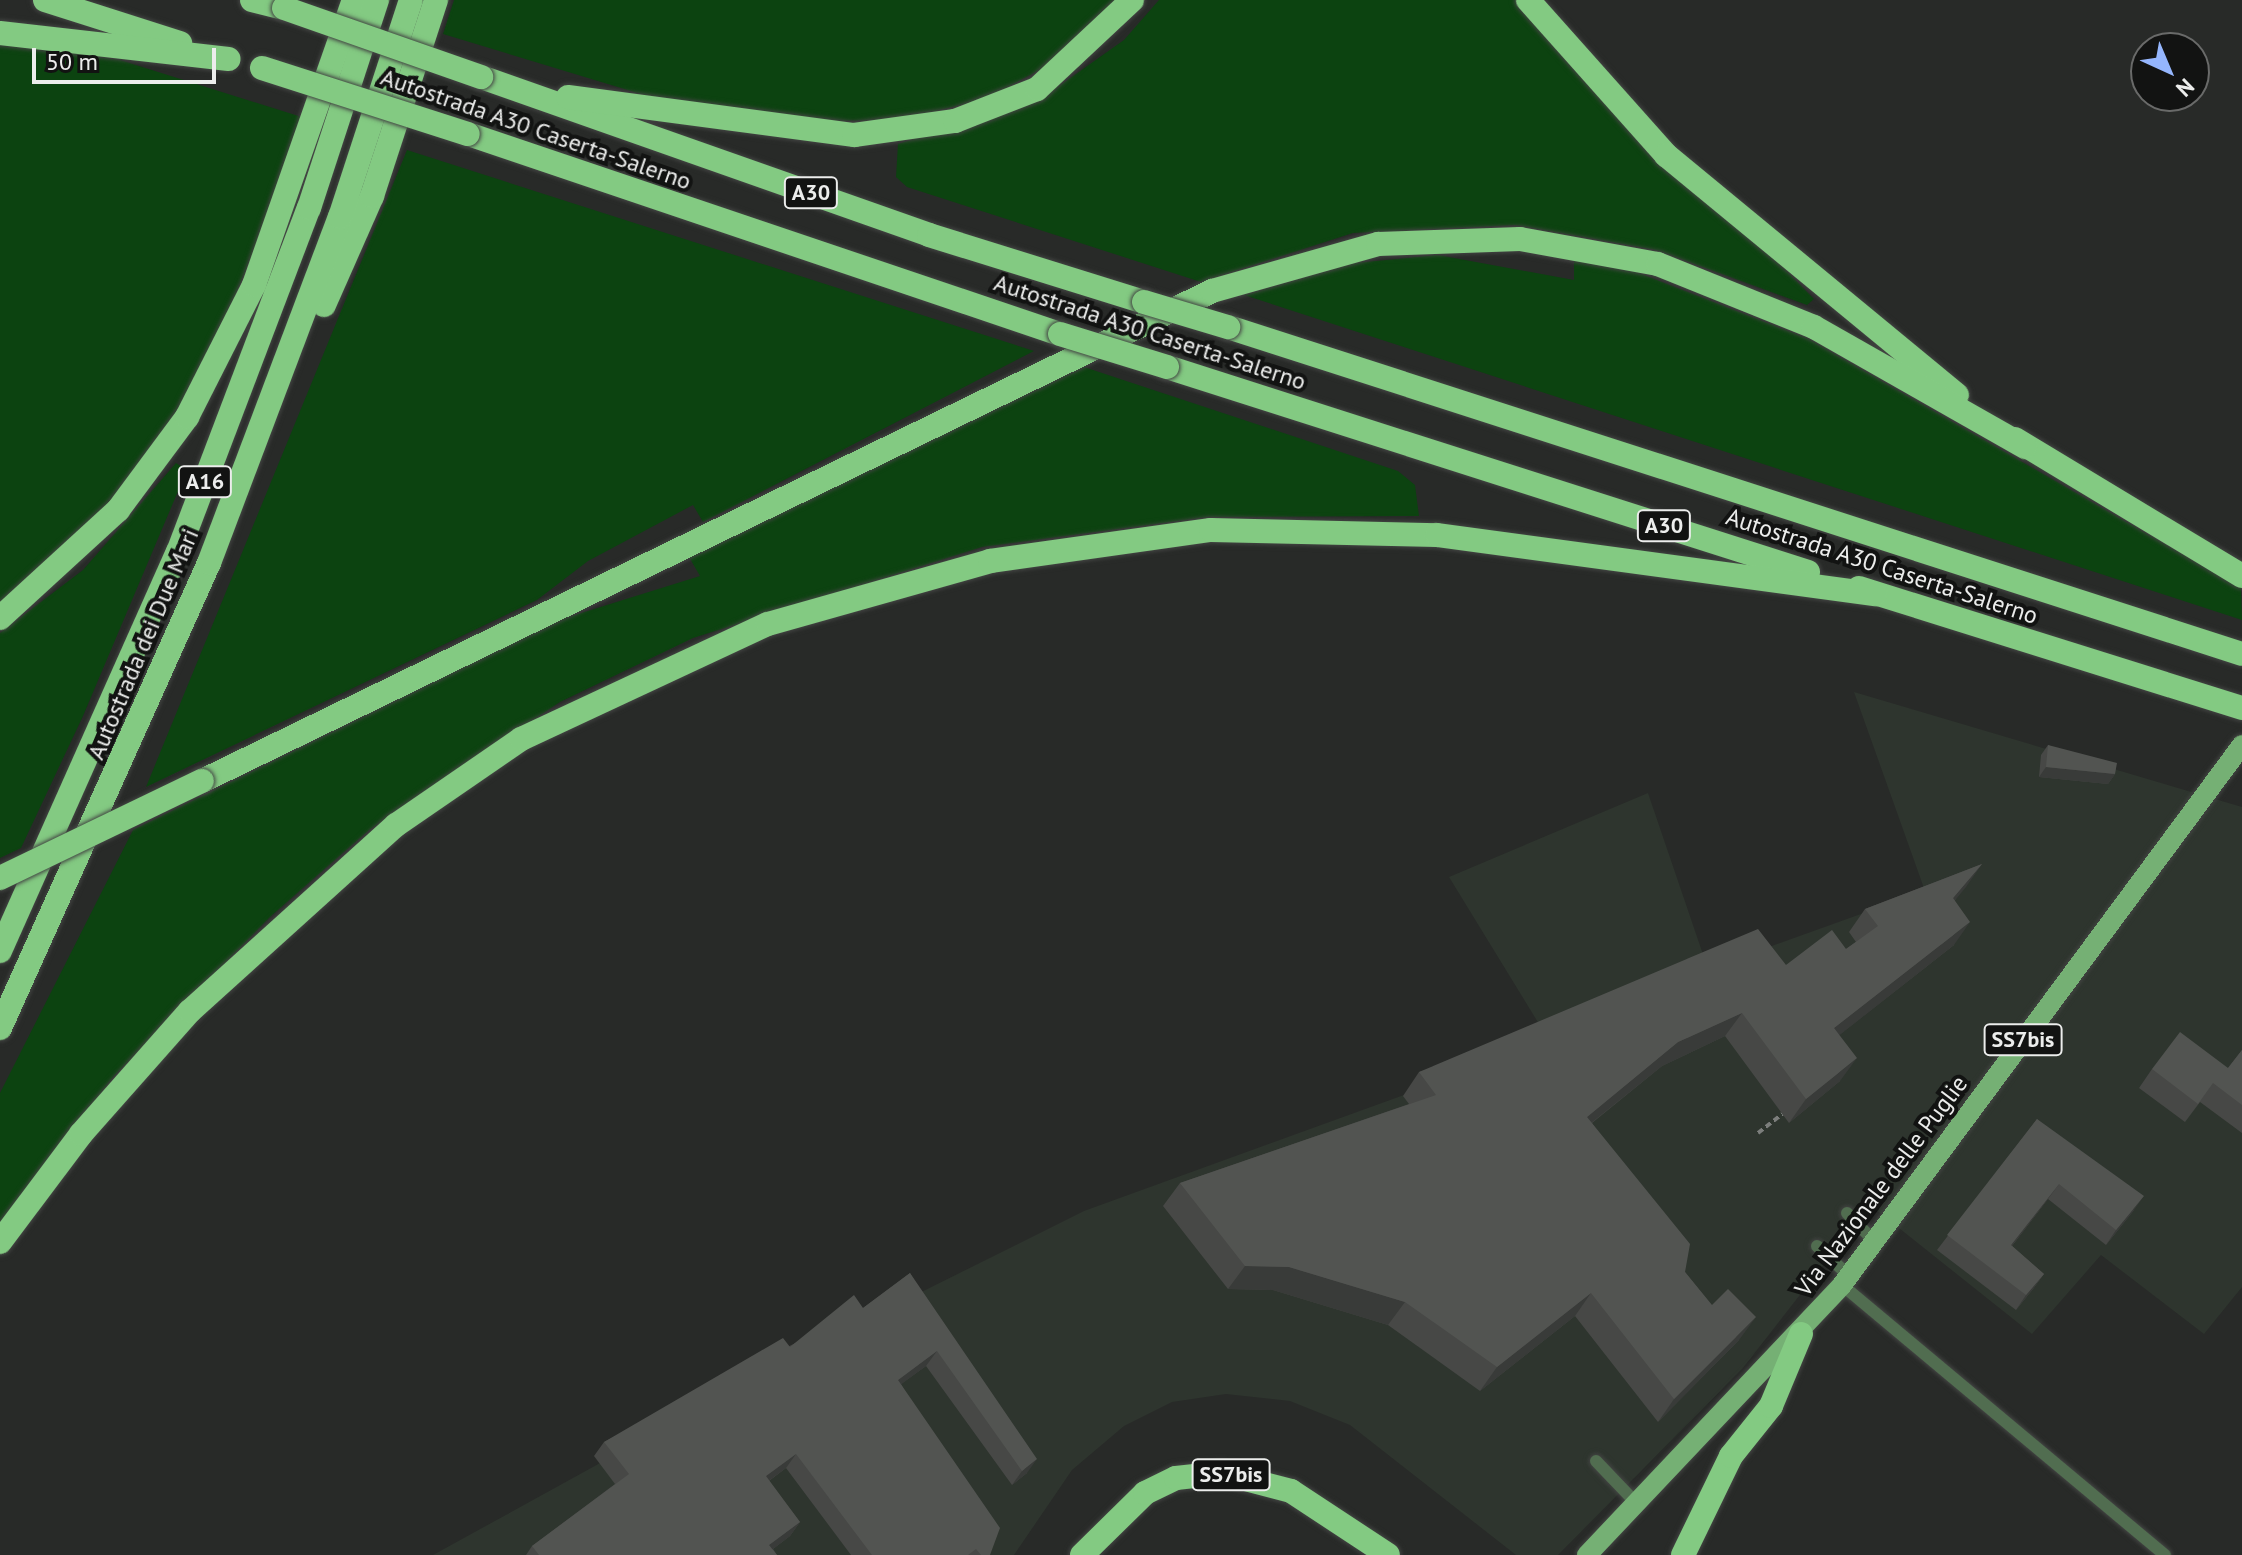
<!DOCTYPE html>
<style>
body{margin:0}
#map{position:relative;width:2242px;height:1555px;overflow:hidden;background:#282a28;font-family:"PT Sans",sans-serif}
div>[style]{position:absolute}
.built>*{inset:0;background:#2e352e}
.green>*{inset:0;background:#0c4310}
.path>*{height:4px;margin-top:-2px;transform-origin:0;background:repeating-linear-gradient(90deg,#7c7e7c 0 6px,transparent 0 10px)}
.roads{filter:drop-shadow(0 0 2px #434543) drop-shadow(0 0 2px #434543)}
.lane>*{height:12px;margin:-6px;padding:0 6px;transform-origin:6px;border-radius:6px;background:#516d50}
.primary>*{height:20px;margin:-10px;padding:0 10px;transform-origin:10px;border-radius:10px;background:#75b074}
.highway>*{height:24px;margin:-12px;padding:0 12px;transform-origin:12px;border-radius:12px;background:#83ca82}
.bridges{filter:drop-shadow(0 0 2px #434543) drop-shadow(0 0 2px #434543)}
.highway-bridge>*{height:24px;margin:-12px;padding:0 12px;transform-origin:12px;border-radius:12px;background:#83ca82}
.wall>*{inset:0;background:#474846}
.shaded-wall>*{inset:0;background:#393b39}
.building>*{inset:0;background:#525451}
span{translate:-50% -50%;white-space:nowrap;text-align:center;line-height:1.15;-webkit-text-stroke:8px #121312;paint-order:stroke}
.shield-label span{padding:2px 6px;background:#121312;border:2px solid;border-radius:6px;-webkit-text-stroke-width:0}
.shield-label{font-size:22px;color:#ecedec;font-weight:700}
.street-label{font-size:24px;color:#ecedec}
.north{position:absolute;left:2130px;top:32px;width:80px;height:80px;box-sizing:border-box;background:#121312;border:2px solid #696a69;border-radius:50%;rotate:136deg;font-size:22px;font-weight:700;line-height:32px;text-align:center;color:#ecedec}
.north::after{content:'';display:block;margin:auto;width:28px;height:36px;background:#95b6fd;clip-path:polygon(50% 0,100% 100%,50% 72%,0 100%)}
.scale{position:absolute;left:32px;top:48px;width:184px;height:36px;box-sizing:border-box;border:4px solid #ecedec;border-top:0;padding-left:10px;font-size:24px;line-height:28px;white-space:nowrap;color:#ecedec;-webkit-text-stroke:6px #121312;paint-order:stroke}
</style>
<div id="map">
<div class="built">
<i style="clip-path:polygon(1854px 692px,2242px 807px,2242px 1287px,2204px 1334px,2101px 1255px,2032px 1334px,1870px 1205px,1743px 1368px,1558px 1555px,1516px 1555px,1350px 1425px,1290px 1401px,1226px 1394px,1172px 1402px,1124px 1426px,1072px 1470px,1014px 1555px,433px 1555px,811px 1347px,1084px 1211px,1550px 1042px,1449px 877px,1648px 793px,1708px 969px,1925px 891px)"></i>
</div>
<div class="green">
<i style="clip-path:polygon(454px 0,1125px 0,1062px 58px,985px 99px,899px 120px,811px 121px,687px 108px,443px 34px)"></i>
<i style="clip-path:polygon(1159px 0,1522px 0,1814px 299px,1807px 305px,1656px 250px,1515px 225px,1353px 233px,1201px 282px,907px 187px,896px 177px,898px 144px,1039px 100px,1124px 40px)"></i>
<i style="clip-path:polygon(0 42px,120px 60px,308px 119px,195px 393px,142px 476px,0 606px)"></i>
<i style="clip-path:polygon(407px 150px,1034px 351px,703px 522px,693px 505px,588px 561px,537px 600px,146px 787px)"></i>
<i style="clip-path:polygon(1438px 255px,1574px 280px,1574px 259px,1631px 270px,1809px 339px,2241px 588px,2242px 620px,1244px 295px,1355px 263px)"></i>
<i style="clip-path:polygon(1084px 367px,1398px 471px,1415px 485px,1419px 516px,1208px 517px,982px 547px,693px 638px,560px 702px,369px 830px,270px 917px,114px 1076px,0 1223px,0 1093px,133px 830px,562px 619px,700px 576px,689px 557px)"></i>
<i style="clip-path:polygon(176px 463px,187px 470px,83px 716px,21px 848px,0 858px,0 633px,83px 570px)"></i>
</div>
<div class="path">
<i style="left:1758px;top:1133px;width:31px;rotate:-38deg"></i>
</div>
<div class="roads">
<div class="lane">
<i style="left:1847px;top:1213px;width:39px;rotate:46deg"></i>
<i style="left:1817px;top:1246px;width:42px;rotate:43.1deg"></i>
<i style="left:1842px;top:1285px;width:421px;rotate:39.9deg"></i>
<i style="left:1596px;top:1461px;width:61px;rotate:46.3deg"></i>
</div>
<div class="primary">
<i style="left:1587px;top:1555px;width:371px;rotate:-46.6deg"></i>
<i style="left:1842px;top:1285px;width:672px;rotate:-53.47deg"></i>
</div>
<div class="highway">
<i style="left:45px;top:0;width:142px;rotate:17.7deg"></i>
<i style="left:252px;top:0;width:33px;rotate:14deg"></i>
<i style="left:1528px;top:0;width:208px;rotate:48.3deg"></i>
<i style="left:1666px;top:155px;width:377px;rotate:39.5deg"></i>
<i style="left:0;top:33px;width:230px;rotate:6.5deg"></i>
<i style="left:481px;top:77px;width:475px;rotate:19.4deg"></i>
<i style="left:929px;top:235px;width:225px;rotate:17.3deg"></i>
<i style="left:568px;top:97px;width:289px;rotate:7.6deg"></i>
<i style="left:854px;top:135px;width:102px;rotate:-7.9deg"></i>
<i style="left:955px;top:121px;width:88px;rotate:-21.3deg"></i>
<i style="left:1037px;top:89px;width:130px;rotate:-43.1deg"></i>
<i style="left:468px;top:134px;width:625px;rotate:18.67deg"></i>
<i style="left:324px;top:305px;width:119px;rotate:-66.2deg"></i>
<i style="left:372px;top:196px;width:206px;rotate:-71.9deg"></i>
<i style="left:1228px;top:327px;width:1065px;rotate:17.87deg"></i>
<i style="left:1167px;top:367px;width:673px;rotate:17.73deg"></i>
<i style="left:2015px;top:439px;width:265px;rotate:31.1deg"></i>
<i style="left:1859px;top:588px;width:401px;rotate:17.4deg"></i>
<i style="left:0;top:618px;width:160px;rotate:-42.5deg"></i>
<i style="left:118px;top:510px;width:116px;rotate:-53.4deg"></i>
<i style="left:187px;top:417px;width:148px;rotate:-63.1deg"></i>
<i style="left:254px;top:285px;width:302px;rotate:-70.7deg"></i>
<i style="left:202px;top:781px;width:1123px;rotate:-25.88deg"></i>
<i style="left:1212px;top:291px;width:173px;rotate:-15.8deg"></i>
<i style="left:1378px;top:244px;width:142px;rotate:-2deg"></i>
<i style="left:1520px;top:239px;width:140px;rotate:10.3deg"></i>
<i style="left:1658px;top:264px;width:168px;rotate:22deg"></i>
<i style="left:1814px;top:327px;width:243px;rotate:29.6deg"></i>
<i style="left:0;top:951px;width:437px;rotate:-66deg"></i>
<i style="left:178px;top:552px;width:368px;rotate:-69.2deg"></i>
<i style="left:309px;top:208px;width:219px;rotate:-71.9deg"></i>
<i style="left:0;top:1028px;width:510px;rotate:-65.8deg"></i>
<i style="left:209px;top:563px;width:370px;rotate:-69.3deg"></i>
<i style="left:340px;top:217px;width:228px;rotate:-71.9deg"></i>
<i style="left:0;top:1242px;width:135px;rotate:-53.1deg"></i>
<i style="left:81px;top:1134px;width:164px;rotate:-48.5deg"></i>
<i style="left:190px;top:1011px;width:278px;rotate:-42.1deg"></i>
<i style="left:396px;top:825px;width:152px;rotate:-34.5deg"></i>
<i style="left:521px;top:739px;width:272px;rotate:-25deg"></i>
<i style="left:768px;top:624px;width:231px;rotate:-15.8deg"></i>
<i style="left:990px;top:561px;width:223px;rotate:-8deg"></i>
<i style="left:1211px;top:530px;width:226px;rotate:1.3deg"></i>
<i style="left:1437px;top:535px;width:442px;rotate:7.7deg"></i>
<i style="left:1082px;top:1555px;width:88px;rotate:-44.5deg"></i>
<i style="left:1145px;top:1493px;width:34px;rotate:-26deg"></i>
<i style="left:1176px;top:1478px;width:46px;rotate:-6.2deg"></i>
<i style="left:1222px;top:1473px;width:71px;rotate:14.6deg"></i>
<i style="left:1291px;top:1491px;width:116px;rotate:33.4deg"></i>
<i style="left:1683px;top:1555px;width:110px;rotate:-64.1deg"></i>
<i style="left:1731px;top:1456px;width:64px;rotate:-51.3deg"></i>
<i style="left:1771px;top:1406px;width:78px;rotate:-67.4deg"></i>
</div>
</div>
<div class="bridges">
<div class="highway-bridge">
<i style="left:284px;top:8px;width:209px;rotate:19.3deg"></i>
<i style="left:262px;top:68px;width:216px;rotate:17.8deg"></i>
<i style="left:1144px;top:302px;width:88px;rotate:16.6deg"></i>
<i style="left:1060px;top:334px;width:112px;rotate:17.1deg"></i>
<i style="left:0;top:878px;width:224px;rotate:-25.7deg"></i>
</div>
</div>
<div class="wall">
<i style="clip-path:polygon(2048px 745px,2115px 774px,2108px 784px,2039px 777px,2041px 755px)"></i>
<i style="clip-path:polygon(1982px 864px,1955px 900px,1954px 945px,1839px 1035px,1840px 1081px,1789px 1123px,1725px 1036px,1662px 1066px,1592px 1123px,1685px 1272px,1739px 1340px,1658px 1422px,1575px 1316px,1480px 1391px,1388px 1325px,1273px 1290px,1228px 1289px,1163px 1206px,1180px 1183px,1409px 1104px,1403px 1096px,1419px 1072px,1786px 965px,1846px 949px,1856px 942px,1849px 932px,1865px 909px)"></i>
<i style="clip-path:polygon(2242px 1050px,2242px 1133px,2200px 1102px,2185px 1122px,2139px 1088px,2152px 1069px,2228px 1068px)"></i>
<i style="clip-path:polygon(2037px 1119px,2134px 1210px,2106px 1245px,2048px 1199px,2012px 1246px,2044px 1274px,2033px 1289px,2016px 1310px,1937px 1250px)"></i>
<i style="clip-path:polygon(910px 1273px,1027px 1473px,1012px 1485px,926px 1366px,901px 1384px,990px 1555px,851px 1555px,786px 1468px,769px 1481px,800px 1522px,790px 1536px,773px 1549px,777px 1555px,526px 1555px,532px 1546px,615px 1484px,594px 1456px,604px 1442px,863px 1308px)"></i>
</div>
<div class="shaded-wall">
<i style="clip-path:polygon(2046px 767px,2115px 774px,2108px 784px,2039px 777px)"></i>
<i style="clip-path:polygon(1982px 864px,1966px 887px,1937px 922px,1953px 898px)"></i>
<i style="clip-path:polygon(1970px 922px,1954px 945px,1818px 1052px,1834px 1028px)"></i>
<i style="clip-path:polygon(1742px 1013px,1725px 1036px,1662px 1066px,1570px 1140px,1587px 1117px,1678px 1042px)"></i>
<i style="clip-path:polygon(1857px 1058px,1840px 1081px,1789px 1123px,1806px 1099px)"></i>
<i style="clip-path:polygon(2059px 1184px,2048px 1199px,2001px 1260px,2011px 1245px)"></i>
<i style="clip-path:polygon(2144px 1196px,2134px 1210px,2106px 1245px,2116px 1230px)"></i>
<i style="clip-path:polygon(1245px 1266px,1289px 1267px,1405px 1302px,1388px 1325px,1273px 1290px,1228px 1289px)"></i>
<i style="clip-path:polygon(2044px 1274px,2033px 1289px,2016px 1310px,2026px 1295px)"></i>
<i style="clip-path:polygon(1591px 1293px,1575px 1316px,1480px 1391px,1497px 1367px)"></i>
<i style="clip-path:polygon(1756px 1317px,1739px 1340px,1658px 1422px,1674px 1399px)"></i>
<i style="clip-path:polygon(937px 1351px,926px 1366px,888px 1394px,898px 1380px)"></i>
<i style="clip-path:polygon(796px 1454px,786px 1468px,755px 1491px,766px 1476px)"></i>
<i style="clip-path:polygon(1037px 1459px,1027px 1473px,1012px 1485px,1022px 1471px)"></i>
<i style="clip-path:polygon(800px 1522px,790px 1536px,765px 1555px,769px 1545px)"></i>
</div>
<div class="building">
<i style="clip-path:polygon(2048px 745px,2117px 763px,2115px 774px,2046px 767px)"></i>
<i style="clip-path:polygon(1982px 864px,1953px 898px,1970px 922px,1834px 1028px,1857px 1058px,1806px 1099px,1742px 1013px,1678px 1042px,1587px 1117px,1690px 1244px,1685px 1272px,1712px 1305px,1728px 1289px,1756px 1317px,1674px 1399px,1591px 1293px,1497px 1367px,1405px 1302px,1289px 1267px,1245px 1266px,1180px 1183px,1436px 1095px,1419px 1072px,1758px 929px,1786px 965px,1832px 930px,1846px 949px,1878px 926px,1865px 909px)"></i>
<i style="clip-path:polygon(2180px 1032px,2228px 1068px,2242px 1050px,2242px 1105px,2213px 1083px,2198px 1104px,2152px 1069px)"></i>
<i style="clip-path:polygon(2037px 1119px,2144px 1196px,2116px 1230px,2059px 1184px,2011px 1245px,2044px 1274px,2026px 1295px,1947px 1235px)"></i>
<i style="clip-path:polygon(910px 1273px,1037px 1459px,1022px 1471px,937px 1351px,898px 1380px,1000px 1528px,990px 1555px,981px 1555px,976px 1549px,968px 1555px,872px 1555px,796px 1454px,766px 1476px,800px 1522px,769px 1545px,777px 1555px,539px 1555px,532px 1546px,629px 1474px,604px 1442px,783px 1338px,790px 1347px,854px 1295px,863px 1308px)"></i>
</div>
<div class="shield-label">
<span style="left:811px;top:193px">A30</span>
<span style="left:205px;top:482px">A16</span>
<span style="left:1664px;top:526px">A30</span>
<span style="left:2023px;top:1040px">SS7bis</span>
<span style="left:1231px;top:1475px">SS7bis</span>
</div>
<div class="street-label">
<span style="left:536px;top:129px;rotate:19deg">Autostrada A30 Caserta-Salerno</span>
<span style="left:1150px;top:332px;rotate:18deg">Autostrada A30 Caserta-Salerno</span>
<span style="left:1882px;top:566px;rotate:18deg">Autostrada A30 Caserta-Salerno</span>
<span style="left:143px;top:644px;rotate:-67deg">Autostrada dei Due Mari</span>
<span style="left:1881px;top:1186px;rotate:-53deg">Via Nazionale delle Puglie</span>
</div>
<div class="north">N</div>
<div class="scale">50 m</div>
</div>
